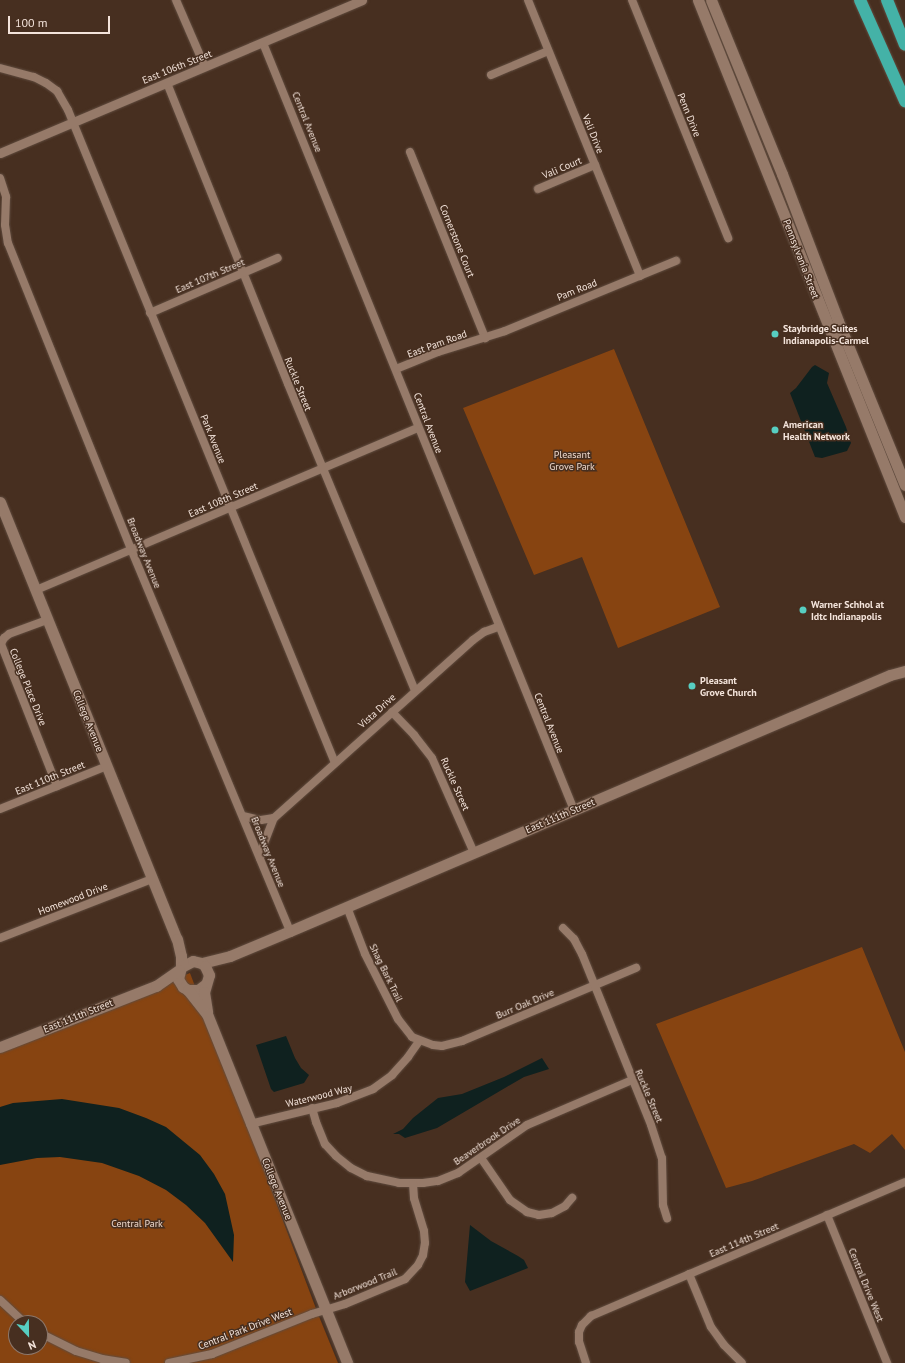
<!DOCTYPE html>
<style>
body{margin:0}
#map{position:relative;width:905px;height:1363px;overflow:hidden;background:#472f20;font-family:"PT Sans",sans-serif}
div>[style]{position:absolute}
.green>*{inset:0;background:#874411}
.water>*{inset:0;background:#0f211f}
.roads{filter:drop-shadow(0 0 1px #604c3f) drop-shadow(0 0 1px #604c3f)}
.minor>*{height:8px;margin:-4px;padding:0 4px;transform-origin:4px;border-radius:4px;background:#967a69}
.tertiary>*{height:9px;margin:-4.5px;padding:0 4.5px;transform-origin:4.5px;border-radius:4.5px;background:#967a69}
.secondary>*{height:11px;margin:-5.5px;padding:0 5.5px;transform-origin:5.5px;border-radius:5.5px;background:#967a69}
.motorway>*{height:12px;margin:-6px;padding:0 6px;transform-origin:6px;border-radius:6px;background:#44b2a7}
.dots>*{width:11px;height:11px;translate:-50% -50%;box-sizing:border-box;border:2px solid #472f20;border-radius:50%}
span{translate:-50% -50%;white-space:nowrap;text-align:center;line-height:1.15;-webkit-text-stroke:3px #472f20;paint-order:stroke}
.street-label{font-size:10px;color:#f4e4db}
.poi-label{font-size:10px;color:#f4e4db;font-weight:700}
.left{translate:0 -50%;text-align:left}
.park-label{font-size:10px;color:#f0dacd}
.north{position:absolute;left:8px;top:1315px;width:40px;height:40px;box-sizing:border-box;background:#472f20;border:1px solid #8c776b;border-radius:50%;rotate:158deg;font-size:11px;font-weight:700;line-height:16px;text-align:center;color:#f4e4db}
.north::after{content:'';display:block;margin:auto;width:14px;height:18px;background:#57cec1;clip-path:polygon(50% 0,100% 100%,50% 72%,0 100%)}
.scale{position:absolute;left:8px;top:16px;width:102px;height:18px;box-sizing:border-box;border:2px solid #f4e4db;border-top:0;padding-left:5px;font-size:12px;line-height:14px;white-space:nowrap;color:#f4e4db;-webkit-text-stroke:3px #472f20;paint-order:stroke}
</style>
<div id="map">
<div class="green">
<i style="clip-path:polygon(614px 349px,720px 607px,618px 648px,582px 557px,534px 575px,463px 408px)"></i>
<i style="clip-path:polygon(862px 947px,905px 1052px,905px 1150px,892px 1134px,870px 1153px,854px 1144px,752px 1181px,726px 1188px,656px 1024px)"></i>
<i style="clip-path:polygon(evenodd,190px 973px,318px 1314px,338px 1363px,0 1363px,0 1048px,190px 973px,16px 1323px,40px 1323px,40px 1347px,16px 1347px,16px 1323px)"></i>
</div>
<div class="water">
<i style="clip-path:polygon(815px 365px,829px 373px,827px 383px,846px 427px,851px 443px,847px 451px,822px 458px,815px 457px,790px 393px,796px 388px,812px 367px)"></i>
<i style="clip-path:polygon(286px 1036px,295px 1058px,301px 1068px,309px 1075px,304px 1083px,274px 1092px,271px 1089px,256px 1045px)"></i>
<i style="clip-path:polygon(542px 1058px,549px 1069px,524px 1077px,505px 1088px,437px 1128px,405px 1138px,399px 1134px,393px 1134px,403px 1129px,413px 1118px,438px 1098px,462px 1094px,504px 1077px)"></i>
<i style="clip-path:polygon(62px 1099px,119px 1108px,146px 1118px,166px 1127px,200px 1155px,214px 1174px,225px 1194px,234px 1235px,233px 1262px,205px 1223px,186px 1205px,166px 1190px,139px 1176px,102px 1163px,60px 1157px,37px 1158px,0 1165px,0 1107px,13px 1103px)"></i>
<i style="clip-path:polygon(470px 1225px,491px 1241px,518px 1256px,524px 1260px,528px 1268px,470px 1291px,465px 1282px)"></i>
</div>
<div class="roads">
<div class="minor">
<i style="left:176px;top:0;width:73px;rotate:66.6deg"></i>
<i style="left:528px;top:0;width:298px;rotate:67.9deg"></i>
<i style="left:632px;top:0;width:257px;rotate:68deg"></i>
<i style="left:263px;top:43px;width:828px;rotate:67.93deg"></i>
<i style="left:0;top:68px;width:35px;rotate:15deg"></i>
<i style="left:34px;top:77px;width:13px;rotate:27deg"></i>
<i style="left:46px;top:83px;width:14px;rotate:36deg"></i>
<i style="left:57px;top:91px;width:22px;rotate:60deg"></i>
<i style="left:68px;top:110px;width:705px;rotate:67.76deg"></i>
<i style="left:491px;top:75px;width:62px;rotate:-22.8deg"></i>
<i style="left:167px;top:83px;width:324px;rotate:68.1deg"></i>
<i style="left:288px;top:384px;width:332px;rotate:67.5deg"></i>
<i style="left:410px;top:152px;width:201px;rotate:68deg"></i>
<i style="left:0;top:178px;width:20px;rotate:72deg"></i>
<i style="left:6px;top:197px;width:28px;rotate:92deg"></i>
<i style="left:5px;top:225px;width:18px;rotate:81deg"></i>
<i style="left:8px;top:243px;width:330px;rotate:68.1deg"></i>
<i style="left:131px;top:549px;width:414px;rotate:67.4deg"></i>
<i style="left:538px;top:189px;width:62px;rotate:-22.8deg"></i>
<i style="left:150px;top:313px;width:139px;rotate:-23.3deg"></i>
<i style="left:396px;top:369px;width:45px;rotate:-22deg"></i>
<i style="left:438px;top:352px;width:70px;rotate:-17.4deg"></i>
<i style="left:505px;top:331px;width:185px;rotate:-22.3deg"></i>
<i style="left:36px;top:590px;width:415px;rotate:-23deg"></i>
<i style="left:47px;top:620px;width:40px;rotate:159.8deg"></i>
<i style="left:9px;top:634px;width:6px;rotate:141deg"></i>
<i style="left:4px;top:638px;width:7px;rotate:117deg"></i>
<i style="left:1px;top:644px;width:153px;rotate:68.5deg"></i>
<i style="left:392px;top:712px;width:32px;rotate:46deg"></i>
<i style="left:414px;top:735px;width:29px;rotate:52deg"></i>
<i style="left:432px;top:758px;width:104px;rotate:66.1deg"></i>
<i style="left:0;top:809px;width:115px;rotate:-21.9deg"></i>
<i style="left:243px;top:816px;width:18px;rotate:13deg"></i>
<i style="left:261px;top:820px;width:13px;rotate:-9deg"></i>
<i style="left:260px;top:858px;width:12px;rotate:-76deg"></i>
<i style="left:263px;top:846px;width:30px;rotate:-69deg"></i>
<i style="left:274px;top:818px;width:267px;rotate:-41.8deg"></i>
<i style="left:473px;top:640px;width:14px;rotate:-36deg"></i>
<i style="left:484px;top:632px;width:15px;rotate:-20deg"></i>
<i style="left:347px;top:907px;width:50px;rotate:69deg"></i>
<i style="left:365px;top:954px;width:73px;rotate:63.1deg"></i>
<i style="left:398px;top:1019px;width:23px;rotate:52deg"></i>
<i style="left:412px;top:1037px;width:22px;rotate:21deg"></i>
<i style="left:433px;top:1045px;width:9px;rotate:6deg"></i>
<i style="left:442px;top:1046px;width:21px;rotate:-14deg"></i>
<i style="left:462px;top:1041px;width:189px;rotate:-22.8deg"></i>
<i style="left:563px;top:928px;width:16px;rotate:45deg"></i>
<i style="left:574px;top:939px;width:17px;rotate:62deg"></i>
<i style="left:582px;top:954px;width:184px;rotate:68deg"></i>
<i style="left:651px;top:1125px;width:35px;rotate:72deg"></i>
<i style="left:662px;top:1158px;width:47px;rotate:88.8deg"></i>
<i style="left:663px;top:1205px;width:14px;rotate:73deg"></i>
<i style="left:0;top:938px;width:163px;rotate:-21.2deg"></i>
<i style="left:312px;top:1108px;width:15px;rotate:74deg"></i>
<i style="left:316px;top:1122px;width:24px;rotate:68deg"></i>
<i style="left:325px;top:1144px;width:16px;rotate:47deg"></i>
<i style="left:336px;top:1156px;width:19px;rotate:39deg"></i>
<i style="left:351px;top:1168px;width:18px;rotate:27deg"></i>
<i style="left:367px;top:1176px;width:33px;rotate:12deg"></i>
<i style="left:399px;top:1183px;width:24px"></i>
<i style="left:423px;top:1183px;width:15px;rotate:-8deg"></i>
<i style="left:438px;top:1181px;width:22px;rotate:-22deg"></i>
<i style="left:458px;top:1173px;width:84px;rotate:-34.8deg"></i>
<i style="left:527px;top:1125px;width:114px;rotate:-23.2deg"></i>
<i style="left:250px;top:1124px;width:89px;rotate:-13.6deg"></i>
<i style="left:337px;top:1103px;width:39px;rotate:-21deg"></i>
<i style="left:373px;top:1089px;width:24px;rotate:-36deg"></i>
<i style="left:392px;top:1075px;width:24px;rotate:-48deg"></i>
<i style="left:408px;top:1057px;width:19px;rotate:-55deg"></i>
<i style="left:481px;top:1158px;width:51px;rotate:55.4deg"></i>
<i style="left:510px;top:1200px;width:21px;rotate:35deg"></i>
<i style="left:527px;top:1212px;width:12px;rotate:14deg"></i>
<i style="left:539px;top:1215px;width:13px;rotate:-9deg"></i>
<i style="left:552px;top:1213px;width:15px;rotate:-28deg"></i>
<i style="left:565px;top:1206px;width:11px;rotate:-49deg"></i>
<i style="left:827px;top:1215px;width:160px;rotate:67.9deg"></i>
<i style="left:689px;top:1274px;width:57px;rotate:67.5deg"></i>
<i style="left:711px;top:1327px;width:22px;rotate:54deg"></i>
<i style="left:724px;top:1345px;width:25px;rotate:45deg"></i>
<i style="left:0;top:1300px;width:34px;rotate:43deg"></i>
<i style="left:40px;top:1333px;width:40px;rotate:26.6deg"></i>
<i style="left:76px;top:1351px;width:27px;rotate:17deg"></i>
<i style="left:102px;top:1359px;width:24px;rotate:9deg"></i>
<i style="left:169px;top:1363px;width:44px;rotate:-11.8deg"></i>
<i style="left:212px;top:1354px;width:108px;rotate:-21.8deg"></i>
<i style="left:312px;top:1314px;width:34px;rotate:-17deg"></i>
<i style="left:345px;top:1304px;width:65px;rotate:-22.6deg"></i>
<i style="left:405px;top:1279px;width:19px;rotate:-47deg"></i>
<i style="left:418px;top:1265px;width:11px;rotate:-63deg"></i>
<i style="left:423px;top:1255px;width:12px;rotate:-81deg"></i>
<i style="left:425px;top:1243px;width:12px;rotate:-95deg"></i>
<i style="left:424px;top:1231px;width:34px;rotate:-107deg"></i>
<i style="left:414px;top:1198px;width:14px;rotate:-94deg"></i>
<i style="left:586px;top:1363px;width:22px;rotate:-108deg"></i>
<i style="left:579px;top:1342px;width:10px;rotate:-90deg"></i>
<i style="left:579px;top:1332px;width:8px;rotate:-67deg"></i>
<i style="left:582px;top:1325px;width:13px;rotate:-45deg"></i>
<i style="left:591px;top:1316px;width:341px;rotate:-23.1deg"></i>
</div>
<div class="tertiary">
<i style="left:0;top:153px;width:393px;rotate:-22.9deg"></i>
</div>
<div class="secondary">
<i style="left:698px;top:0;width:557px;rotate:68.18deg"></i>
<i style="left:711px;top:0;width:188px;rotate:67.8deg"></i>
<i style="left:782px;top:174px;width:157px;rotate:69.1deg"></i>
<i style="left:838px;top:321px;width:177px;rotate:67.8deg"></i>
<i style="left:0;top:502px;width:471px;rotate:68deg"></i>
<i style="left:177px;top:939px;width:17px;rotate:77deg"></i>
<i style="left:181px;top:956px;width:11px;rotate:90deg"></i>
<i style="left:202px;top:963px;width:29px;rotate:-14deg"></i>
<i style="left:230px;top:956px;width:65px;rotate:-22.6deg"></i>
<i style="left:290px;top:931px;width:652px;rotate:-23.11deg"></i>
<i style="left:890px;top:675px;width:16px;rotate:-15deg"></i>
<i style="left:206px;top:984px;width:10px;rotate:143deg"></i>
<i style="left:198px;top:990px;width:10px;rotate:180deg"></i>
<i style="left:188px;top:990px;width:6px;rotate:-149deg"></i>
<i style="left:183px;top:987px;width:9px;rotate:-122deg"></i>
<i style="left:178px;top:979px;width:12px;rotate:-76deg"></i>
<i style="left:181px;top:967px;width:13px;rotate:-27deg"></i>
<i style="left:193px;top:961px;width:9px;rotate:13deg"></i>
<i style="left:202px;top:963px;width:4px;rotate:45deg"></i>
<i style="left:205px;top:966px;width:10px;rotate:66deg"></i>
<i style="left:209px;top:975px;width:18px;rotate:106deg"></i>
<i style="left:204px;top:992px;width:20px;rotate:81deg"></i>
<i style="left:188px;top:990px;width:31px;rotate:52deg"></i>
<i style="left:207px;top:1014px;width:376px;rotate:68.1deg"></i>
<i style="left:0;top:1047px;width:168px;rotate:-21.4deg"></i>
<i style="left:156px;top:986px;width:28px;rotate:-35deg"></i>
</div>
<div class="motorway">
<i style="left:860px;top:0;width:111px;rotate:66deg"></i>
<i style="left:887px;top:0;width:48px;rotate:68.2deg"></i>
</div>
</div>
<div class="dots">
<i style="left:775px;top:334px;background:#57cec1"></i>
<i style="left:775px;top:430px;background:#57cec1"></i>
<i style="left:803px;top:610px;background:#57cec1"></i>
<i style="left:692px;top:686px;background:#57cec1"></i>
</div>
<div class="street-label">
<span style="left:177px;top:67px;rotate:-22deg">East 106th Street</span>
<span style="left:689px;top:115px;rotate:68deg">Penn Drive</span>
<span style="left:307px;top:122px;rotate:68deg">Central Avenue</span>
<span style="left:593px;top:134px;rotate:68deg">Vali Drive</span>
<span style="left:562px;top:168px;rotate:-23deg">Vali Court</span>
<span style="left:457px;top:241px;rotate:68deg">Cornerstone Court</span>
<span style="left:801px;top:259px;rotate:69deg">Pennsylvania Street</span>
<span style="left:210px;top:276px;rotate:-23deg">East 107th Street</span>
<span style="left:577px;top:290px;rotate:-22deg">Pam Road</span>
<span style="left:437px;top:344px;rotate:-20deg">East Pam Road</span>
<span style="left:298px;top:384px;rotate:68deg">Ruckle Street</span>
<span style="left:428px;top:423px;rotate:69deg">Central Avenue</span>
<span style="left:213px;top:439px;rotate:68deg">Park Avenue</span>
<span style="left:223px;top:500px;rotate:-23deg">East 108th Street</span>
<span style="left:144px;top:553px;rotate:68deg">Broadway Avenue</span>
<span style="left:28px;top:687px;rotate:68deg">College Place Drive</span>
<span style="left:377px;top:711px;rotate:-42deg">Vista Drive</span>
<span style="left:88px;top:721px;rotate:68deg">College Avenue</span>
<span style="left:549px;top:723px;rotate:68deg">Central Avenue</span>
<span style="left:50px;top:778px;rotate:-22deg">East 110th Street</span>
<span style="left:455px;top:784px;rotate:66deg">Ruckle Street</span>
<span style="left:560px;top:816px;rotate:-23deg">East 111th Street</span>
<span style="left:268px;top:852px;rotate:68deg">Broadway Avenue</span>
<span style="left:73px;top:899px;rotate:-21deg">Homewood Drive</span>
<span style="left:386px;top:973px;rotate:64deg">Shag Bark Trail</span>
<span style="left:525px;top:1004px;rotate:-23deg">Burr Oak Drive</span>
<span style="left:78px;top:1016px;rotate:-22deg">East 111th Street</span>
<span style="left:319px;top:1096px;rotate:-14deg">Waterwood Way</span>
<span style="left:649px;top:1096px;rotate:67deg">Ruckle Street</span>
<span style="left:487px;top:1141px;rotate:-34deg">Beaverbrook Drive</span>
<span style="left:277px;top:1189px;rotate:68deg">College Avenue</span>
<span style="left:744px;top:1240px;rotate:-23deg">East 114th Street</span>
<span style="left:365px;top:1284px;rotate:-22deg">Arborwood Trail</span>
<span style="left:866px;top:1285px;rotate:68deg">Central Drive West</span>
<span style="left:245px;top:1329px;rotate:-21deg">Central Park Drive West</span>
</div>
<div class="poi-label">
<span class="left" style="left:783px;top:334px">Staybridge Suites<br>Indianapolis-Carmel</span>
<span class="left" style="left:783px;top:430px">American<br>Health Network</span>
<span class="left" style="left:811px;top:610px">Warner Schhol at<br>Idtc Indianapolis</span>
<span class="left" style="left:700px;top:686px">Pleasant<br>Grove Church</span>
</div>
<div class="park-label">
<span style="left:572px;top:460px">Pleasant<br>Grove Park</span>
<span style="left:137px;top:1224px">Central Park</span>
</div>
<div class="north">N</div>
<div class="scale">100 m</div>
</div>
